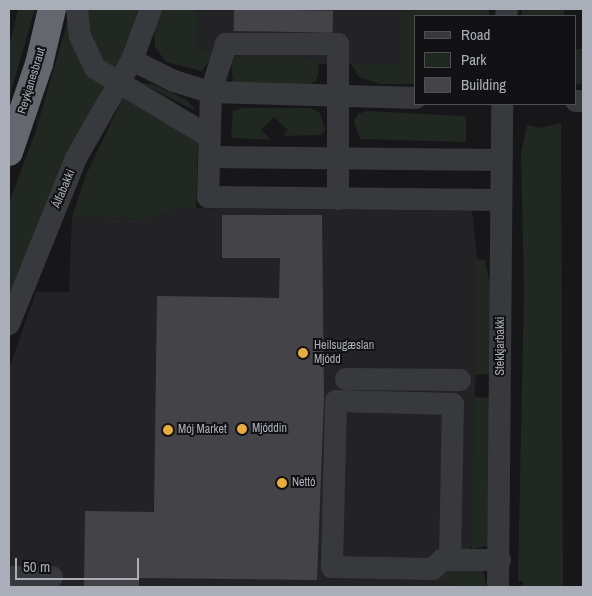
<!DOCTYPE html>
<meta charset="utf-8">
<style>
body{margin:0}
#map{position:relative;width:592px;height:596px;overflow:hidden;background:#171719;font-family:"Archivo Narrow",sans-serif}
div>[style]{position:absolute}
.built>*{inset:0;background:#232325}
.green>*{inset:0;background:#212822;transform-origin:0 0}
.building>*{inset:0;background:#444448;transform-origin:0 0}
.minor>*{height:22px;margin:-11px;padding:0 11px;transform-origin:11px;border-radius:11px;background:#38393d}
.highway>*{height:28px;margin:-14px;padding:0 14px;transform-origin:14px;border-radius:14px;background:#64676e}
.dots>*{width:14px;height:14px;translate:-50% -50%;box-sizing:border-box;border:2px solid #121214;border-radius:50%}
span{translate:-50% -50%;white-space:nowrap;text-align:center;line-height:1.15;-webkit-text-stroke:4px #121214;paint-order:stroke}
.street-label{font-size:12px;color:#aaaeb8}
.poi-label{font-size:12px;color:#aaaeb8}
.left{translate:0 -50%;text-align:left}
.frame{position:absolute;inset:0;border:10px solid #aaaeb8;pointer-events:none}
.legend{position:absolute;left:414px;top:15px;width:162px;height:90px;box-sizing:border-box;background:#121214;border:1px solid #4f5056;margin:0;padding:6px 9px;list-style:none;font-size:15px;color:#aaaeb8}
.legend li{display:flex;align-items:center;gap:10px;height:25px}
.legend b{width:25px;border:1px solid #4f5056}
.scale{position:absolute;left:15px;top:558px;width:124px;height:22px;box-sizing:border-box;border:2px solid #aaaeb8;border-top:0;padding-left:6px;font-size:15px;line-height:18px;white-space:nowrap;color:#aaaeb8;-webkit-text-stroke:4px #121214;paint-order:stroke}
</style>
<div id="map">
<div class="built">
<i style="clip-path:polygon(198px 9px,463px 9px,416px 16px,416px 65px,231px 63px,196px 47px)"></i>
<i style="clip-path:polygon(181px 208px,472px 211px,477px 258px,473px 543px,454px 587px,9px 587px,9px 369px,36px 292px,69px 292px,72px 217px,150px 219px)"></i>
</div>
<div class="green">
<i style="clip-path:polygon(18px 9px,35px 9px,9px 98px,9px 47px)"></i>
<i style="clip-path:polygon(83px 9px,142px 9px,114px 74px,93px 57px)"></i>
<i style="clip-path:polygon(161px 9px,198px 9px,196px 46px,213px 55px,202px 71px,166px 62px,155px 47px,154px 29px)"></i>
<i style="clip-path:polygon(402px 9px,489px 9px,489px 16px,416px 16px,416px 84px,380px 84px,359px 77px,351px 64px,402px 64px)"></i>
<i style="left:522px;top:9px;width:42px;height:7px"></i>
<i style="clip-path:polygon(70px 14px,106px 81px,56px 180px,9px 301px,9px 203px,34px 136px)"></i>
<i style="left:576px;top:49px;width:7px;height:35px"></i>
<i style="clip-path:polygon(242px 57px,297px 57px,318px 61px,319px 69px,316px 81px,308px 85px,233px 82px,231px 63px)"></i>
<i style="clip-path:polygon(141px 83px,152px 84px,187px 100px,196px 111px)"></i>
<i style="clip-path:polygon(124px 96px,198px 142px,196px 208px,181px 208px,150px 219px,72px 217px,86px 175px)"></i>
<i style="clip-path:polygon(243px 108px,311px 108px,320px 113px,325px 130px,321px 135px,283px 136px,288px 130px,274px 117px,261px 130px,271px 140px,231px 138px,233px 111px)"></i>
<i style="clip-path:polygon(366px 111px,461px 116px,466px 117px,466px 142px,360px 139px,354px 122px,358px 114px)"></i>
<i style="clip-path:polygon(561px 123px,563px 587px,523px 587px,523px 581px,518px 581px,524px 288px,521px 153px,527px 125px,541px 128px)"></i>
<i style="clip-path:polygon(475px 259px,485px 260px,492px 295px,491px 374px,475px 375px)"></i>
<i style="clip-path:polygon(475px 397px,493px 398px,488px 546px,472px 549px)"></i>
<i style="clip-path:polygon(447px 569px,483px 571px,487px 587px,454px 587px,454px 581px,443px 580px)"></i>
</div>
<div class="building">
<i style="left:234px;top:9px;width:99px;height:22px;rotate:1deg"></i>
<i style="clip-path:polygon(222px 215px,322px 215px,324px 398px,317px 580px,139px 578px,139px 587px,84px 587px,85px 511px,154px 512px,157px 296px,279px 298px,280px 258px,222px 258px)"></i>
</div>
<div class="minor">
<i style="left:77px;top:9px;width:27px;rotate:84deg"></i>
<i style="left:80px;top:36px;width:35px;rotate:65deg"></i>
<i style="left:95px;top:68px;width:134px;rotate:31deg"></i>
<i style="left:506px;top:16px;width:7px;rotate:-82deg"></i>
<i style="left:132px;top:60px;width:47px;rotate:26.6deg"></i>
<i style="left:174px;top:81px;width:39px;rotate:17deg"></i>
<i style="left:211px;top:92px;width:205px;rotate:1.7deg"></i>
<i style="left:576px;top:101px;width:7px"></i>
<i style="left:209px;top:157px;width:292px;rotate:0.6deg"></i>
<i style="left:338px;top:199px;width:155px;rotate:-90deg"></i>
<i style="left:338px;top:44px;width:112px;rotate:180deg"></i>
<i style="left:226px;top:44px;width:50px;rotate:107.4deg"></i>
<i style="left:211px;top:92px;width:105px;rotate:91.6deg"></i>
<i style="left:208px;top:197px;width:293px;rotate:0.6deg"></i>
<i style="left:9px;top:324px;width:179px;rotate:-68deg"></i>
<i style="left:76px;top:158px;width:113px;rotate:-60.3deg"></i>
<i style="left:132px;top:60px;width:54px;rotate:-69.6deg"></i>
<i style="left:346px;top:379px;width:114px;rotate:0.5deg"></i>
<i style="left:450px;top:560px;width:156px;rotate:-88.9deg"></i>
<i style="left:453px;top:404px;width:117px;rotate:-178.5deg"></i>
<i style="left:336px;top:401px;width:166px;rotate:91.4deg"></i>
<i style="left:332px;top:567px;width:101px;rotate:1.1deg"></i>
<i style="left:433px;top:569px;width:13px;rotate:-45deg"></i>
<i style="left:442px;top:560px;width:58px"></i>
<i style="left:9px;top:577px;width:43px"></i>
<i style="left:498px;top:587px;width:483px;rotate:-89.5deg"></i>
</div>
<div class="highway">
<i style="left:9px;top:152px;width:93px;rotate:-71.2deg"></i>
<i style="left:39px;top:64px;width:57px;rotate:-76.7deg"></i>
</div>
<div class="dots">
<i style="left:303px;top:353px;background:#e7ad40"></i>
<i style="left:242px;top:429px;background:#e7ad40"></i>
<i style="left:168px;top:430px;background:#e7ad40"></i>
<i style="left:282px;top:483px;background:#e7ad40"></i>
</div>
<div class="street-label">
<span style="left:32px;top:81px;rotate:-73deg">Reykjanesbraut</span>
<span style="left:64px;top:189px;rotate:-67deg">Álfabakki</span>
<span style="left:501px;top:346px;rotate:-90deg">Stekkjarbakki</span>
</div>
<div class="poi-label">
<span class="left" style="left:314px;top:353px">Heilsugæslan<br>Mjódd</span>
<span class="left" style="left:252px;top:429px">Mjóddin</span>
<span class="left" style="left:178px;top:430px">Mój Market</span>
<span class="left" style="left:292px;top:483px">Nettó</span>
</div>
<div class="frame"></div>
<ul class="legend">
<li><b style="height:6px;background:#38393d"></b>Road</li>
<li><b style="height:14px;background:#212822"></b>Park</li>
<li><b style="height:14px;background:#444448"></b>Building</li>
</ul>
<div class="scale">50 m</div>
</div>
